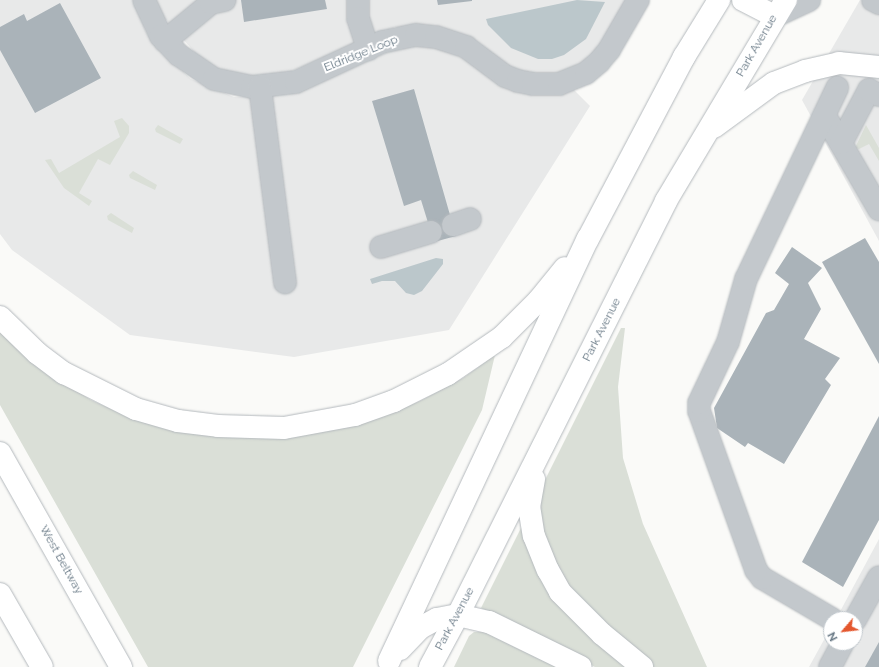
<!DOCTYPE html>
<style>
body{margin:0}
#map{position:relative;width:879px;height:667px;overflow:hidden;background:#fafaf8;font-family:Raleway,sans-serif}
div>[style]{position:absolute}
.built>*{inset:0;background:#e8e9e9}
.green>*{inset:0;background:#dadfd7}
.water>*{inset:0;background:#bbc7cb}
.building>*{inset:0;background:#aab3b9}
.roads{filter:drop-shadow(0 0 1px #b4b9bd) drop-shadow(0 0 1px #b4b9bd)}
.minor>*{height:22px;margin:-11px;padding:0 11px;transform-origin:11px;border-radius:11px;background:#c3c8cc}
.highway>*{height:22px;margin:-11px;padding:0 11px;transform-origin:11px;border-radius:11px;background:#fff}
span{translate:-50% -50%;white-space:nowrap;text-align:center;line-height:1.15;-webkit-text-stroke:4px #fff;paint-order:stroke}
.street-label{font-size:12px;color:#657683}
.north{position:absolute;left:823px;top:611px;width:40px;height:40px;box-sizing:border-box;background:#fff;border:1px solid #c1c8cd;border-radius:50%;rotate:242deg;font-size:11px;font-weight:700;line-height:16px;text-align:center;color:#657683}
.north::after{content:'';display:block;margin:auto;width:14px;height:18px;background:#e4572e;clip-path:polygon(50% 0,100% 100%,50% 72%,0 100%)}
</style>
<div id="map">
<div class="built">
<i style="clip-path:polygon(0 0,133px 0,146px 32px,157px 48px,191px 79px,234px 97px,290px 94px,398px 48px,413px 46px,442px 48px,471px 62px,572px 88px,590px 106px,449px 330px,294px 357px,130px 335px,12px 250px,0 234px)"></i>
<i style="clip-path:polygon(156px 0,627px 0,603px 43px,588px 60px,559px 73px,529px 74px,505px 65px,438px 27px,395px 27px,287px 73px,252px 78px,224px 73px,197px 55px,160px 13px)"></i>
<i style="clip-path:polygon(860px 0,879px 0,879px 241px,802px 100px)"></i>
<i style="clip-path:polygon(879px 539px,879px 667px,809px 667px,831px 627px,831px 643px,855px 643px,855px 619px,836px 619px)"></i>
</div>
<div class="green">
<i style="clip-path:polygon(122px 118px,129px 126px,129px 133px,110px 165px,98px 159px,79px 193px,92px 201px,89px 206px,64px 188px,45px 160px,51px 159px,59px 173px,120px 137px,114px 121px)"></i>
<i style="clip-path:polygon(158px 125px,183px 139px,180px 144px,156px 132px,155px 129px)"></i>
<i style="clip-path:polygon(866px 125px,879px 148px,879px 161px,869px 144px,859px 149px,855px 148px)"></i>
<i style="clip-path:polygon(133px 171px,157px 185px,155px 190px,130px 178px,129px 175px)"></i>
<i style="clip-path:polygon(111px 213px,134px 228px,132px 233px,108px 220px,107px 216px)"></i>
<i style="clip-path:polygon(621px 328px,625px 328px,618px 387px,623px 458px,643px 524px,707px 667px,595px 667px,481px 608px)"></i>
<i style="clip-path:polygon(0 329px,45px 371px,91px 400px,127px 416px,294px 434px,340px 429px,382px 417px,420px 401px,463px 378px,495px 355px,482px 410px,353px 667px,148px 667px,0 405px)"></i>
<i style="clip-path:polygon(474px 632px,484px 632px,556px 667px,454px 667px,469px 636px)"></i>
</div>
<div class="water">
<i style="clip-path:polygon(577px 0,605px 2px,586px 39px,564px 55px,552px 59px,538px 59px,511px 48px,488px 25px,486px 19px)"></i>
<i style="clip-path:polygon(436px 258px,443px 259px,443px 264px,422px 291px,414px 295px,406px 293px,395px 281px,382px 281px,372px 284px,370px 279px)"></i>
</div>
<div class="building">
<i style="clip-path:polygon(241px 0,325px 0,327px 9px,244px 22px)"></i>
<i style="clip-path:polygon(437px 0,472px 0,472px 1px,438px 5px)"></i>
<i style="clip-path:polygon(60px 3px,101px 78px,35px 113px,0 50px,0 27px,24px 14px,27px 21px)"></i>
<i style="clip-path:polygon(414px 89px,456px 236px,434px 242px,421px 200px,404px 206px,372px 101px)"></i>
<i style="clip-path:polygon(865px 238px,879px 262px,879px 364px,822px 262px)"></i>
<i style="clip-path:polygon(792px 247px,822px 268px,808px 283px,821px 309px,804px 339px,840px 358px,825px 379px,831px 385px,784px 464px,748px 443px,745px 447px,717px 428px,714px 408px,766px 313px,774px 310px,789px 284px,775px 273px)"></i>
<i style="clip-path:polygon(879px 416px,879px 520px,843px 587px,802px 562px)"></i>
<i style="clip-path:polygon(879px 642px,879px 667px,865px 667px)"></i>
</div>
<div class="roads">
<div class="minor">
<i style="left:144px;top:0;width:40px;rotate:65deg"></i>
<i style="left:161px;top:36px;width:26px;rotate:47deg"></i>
<i style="left:179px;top:55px;width:42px;rotate:34.4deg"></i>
<i style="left:214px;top:79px;width:39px;rotate:12deg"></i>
<i style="left:252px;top:87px;width:44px;rotate:-6.5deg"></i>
<i style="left:296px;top:82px;width:95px;rotate:-24.9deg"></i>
<i style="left:382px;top:42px;width:35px;rotate:-12deg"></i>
<i style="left:416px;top:35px;width:20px;rotate:6deg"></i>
<i style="left:436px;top:37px;width:32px;rotate:18deg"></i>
<i style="left:466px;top:47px;width:49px;rotate:36.6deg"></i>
<i style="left:505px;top:76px;width:14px;rotate:21deg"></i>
<i style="left:518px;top:81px;width:15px;rotate:11deg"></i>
<i style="left:533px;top:84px;width:26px"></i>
<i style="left:559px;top:84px;width:29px;rotate:-22deg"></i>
<i style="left:586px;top:73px;width:17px;rotate:-40deg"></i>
<i style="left:599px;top:62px;width:16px;rotate:-50deg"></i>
<i style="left:609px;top:50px;width:58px;rotate:-59.9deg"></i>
<i style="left:358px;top:0;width:18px;rotate:90deg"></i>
<i style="left:358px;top:18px;width:33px;rotate:72deg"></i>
<i style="left:873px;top:0;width:7px;rotate:27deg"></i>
<i style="left:775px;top:16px;width:38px;rotate:-25deg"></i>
<i style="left:165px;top:41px;width:60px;rotate:-39.6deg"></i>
<i style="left:211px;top:3px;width:14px;rotate:-12deg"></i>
<i style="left:260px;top:87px;width:197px;rotate:82.7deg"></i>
<i style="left:825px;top:116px;width:108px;rotate:59.9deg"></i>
<i style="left:841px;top:143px;width:60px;rotate:-62.2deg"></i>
<i style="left:869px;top:90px;width:11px;rotate:27deg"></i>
<i style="left:453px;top:225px;width:18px;rotate:-19deg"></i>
<i style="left:381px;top:247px;width:52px;rotate:-16.7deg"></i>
<i style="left:832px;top:619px;width:81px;rotate:-149.6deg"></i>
<i style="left:762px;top:578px;width:10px;rotate:-127deg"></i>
<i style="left:756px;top:570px;width:169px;rotate:-109.7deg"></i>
<i style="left:699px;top:411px;width:8px;rotate:-90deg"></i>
<i style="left:699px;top:403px;width:68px;rotate:-64.6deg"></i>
<i style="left:728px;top:342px;width:66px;rotate:-74.1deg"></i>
<i style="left:746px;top:279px;width:212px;rotate:-64.5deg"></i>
<i style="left:855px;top:620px;width:49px;rotate:-60.8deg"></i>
<i style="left:830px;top:667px;width:27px;rotate:-62deg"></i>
</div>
<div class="highway">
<i style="left:743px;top:0;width:36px;rotate:27deg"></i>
<i style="left:714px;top:127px;width:74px;rotate:-36.3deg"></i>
<i style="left:774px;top:83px;width:33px;rotate:-21deg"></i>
<i style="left:805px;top:71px;width:35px;rotate:-13deg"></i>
<i style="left:839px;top:63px;width:40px;rotate:5.7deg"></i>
<i style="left:0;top:317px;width:52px;rotate:44.2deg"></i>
<i style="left:37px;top:353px;width:34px;rotate:37deg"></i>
<i style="left:64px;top:373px;width:80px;rotate:26.6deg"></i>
<i style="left:136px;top:409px;width:44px;rotate:15.9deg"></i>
<i style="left:178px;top:421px;width:40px;rotate:7.1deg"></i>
<i style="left:218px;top:426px;width:66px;rotate:1.7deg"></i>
<i style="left:284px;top:428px;width:72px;rotate:-10.4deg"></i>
<i style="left:355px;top:415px;width:41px;rotate:-19.7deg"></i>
<i style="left:394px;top:401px;width:60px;rotate:-26.6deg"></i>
<i style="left:448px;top:374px;width:65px;rotate:-34.4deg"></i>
<i style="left:502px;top:337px;width:52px;rotate:-45deg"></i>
<i style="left:539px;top:300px;width:41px;rotate:-50.9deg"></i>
<i style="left:0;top:453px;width:246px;rotate:60.5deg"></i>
<i style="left:534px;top:479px;width:27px;rotate:100deg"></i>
<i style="left:529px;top:506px;width:30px;rotate:81deg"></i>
<i style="left:534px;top:536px;width:37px;rotate:68deg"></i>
<i style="left:548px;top:570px;width:25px;rotate:61deg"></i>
<i style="left:560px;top:592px;width:59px;rotate:45deg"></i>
<i style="left:602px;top:634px;width:52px;rotate:39.5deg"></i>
<i style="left:0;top:594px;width:84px;rotate:60.1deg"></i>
<i style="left:400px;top:649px;width:29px;rotate:-46deg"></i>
<i style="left:420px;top:628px;width:19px;rotate:-28deg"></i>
<i style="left:437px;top:619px;width:21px;rotate:-11deg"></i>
<i style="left:458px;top:615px;width:32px;rotate:13deg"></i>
<i style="left:489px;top:622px;width:102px;rotate:26.1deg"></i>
<i style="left:389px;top:661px;width:467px;rotate:-64.8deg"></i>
<i style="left:588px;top:239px;width:206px;rotate:-62.2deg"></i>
<i style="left:684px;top:57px;width:67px;rotate:-58.4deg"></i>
<i style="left:430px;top:667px;width:59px;rotate:-61.7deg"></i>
<i style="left:458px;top:615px;width:463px;rotate:-63.3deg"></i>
<i style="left:666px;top:201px;width:234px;rotate:-59.2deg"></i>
</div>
</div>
<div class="street-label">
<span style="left:757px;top:46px;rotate:-60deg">Park Avenue</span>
<span style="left:361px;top:54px;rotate:-22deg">Eldridge Loop</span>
<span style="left:602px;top:330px;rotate:-63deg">Park Avenue</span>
<span style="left:61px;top:560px;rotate:61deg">West Beltway</span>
<span style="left:455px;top:619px;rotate:-62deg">Park Avenue</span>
</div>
<div class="north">N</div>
</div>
